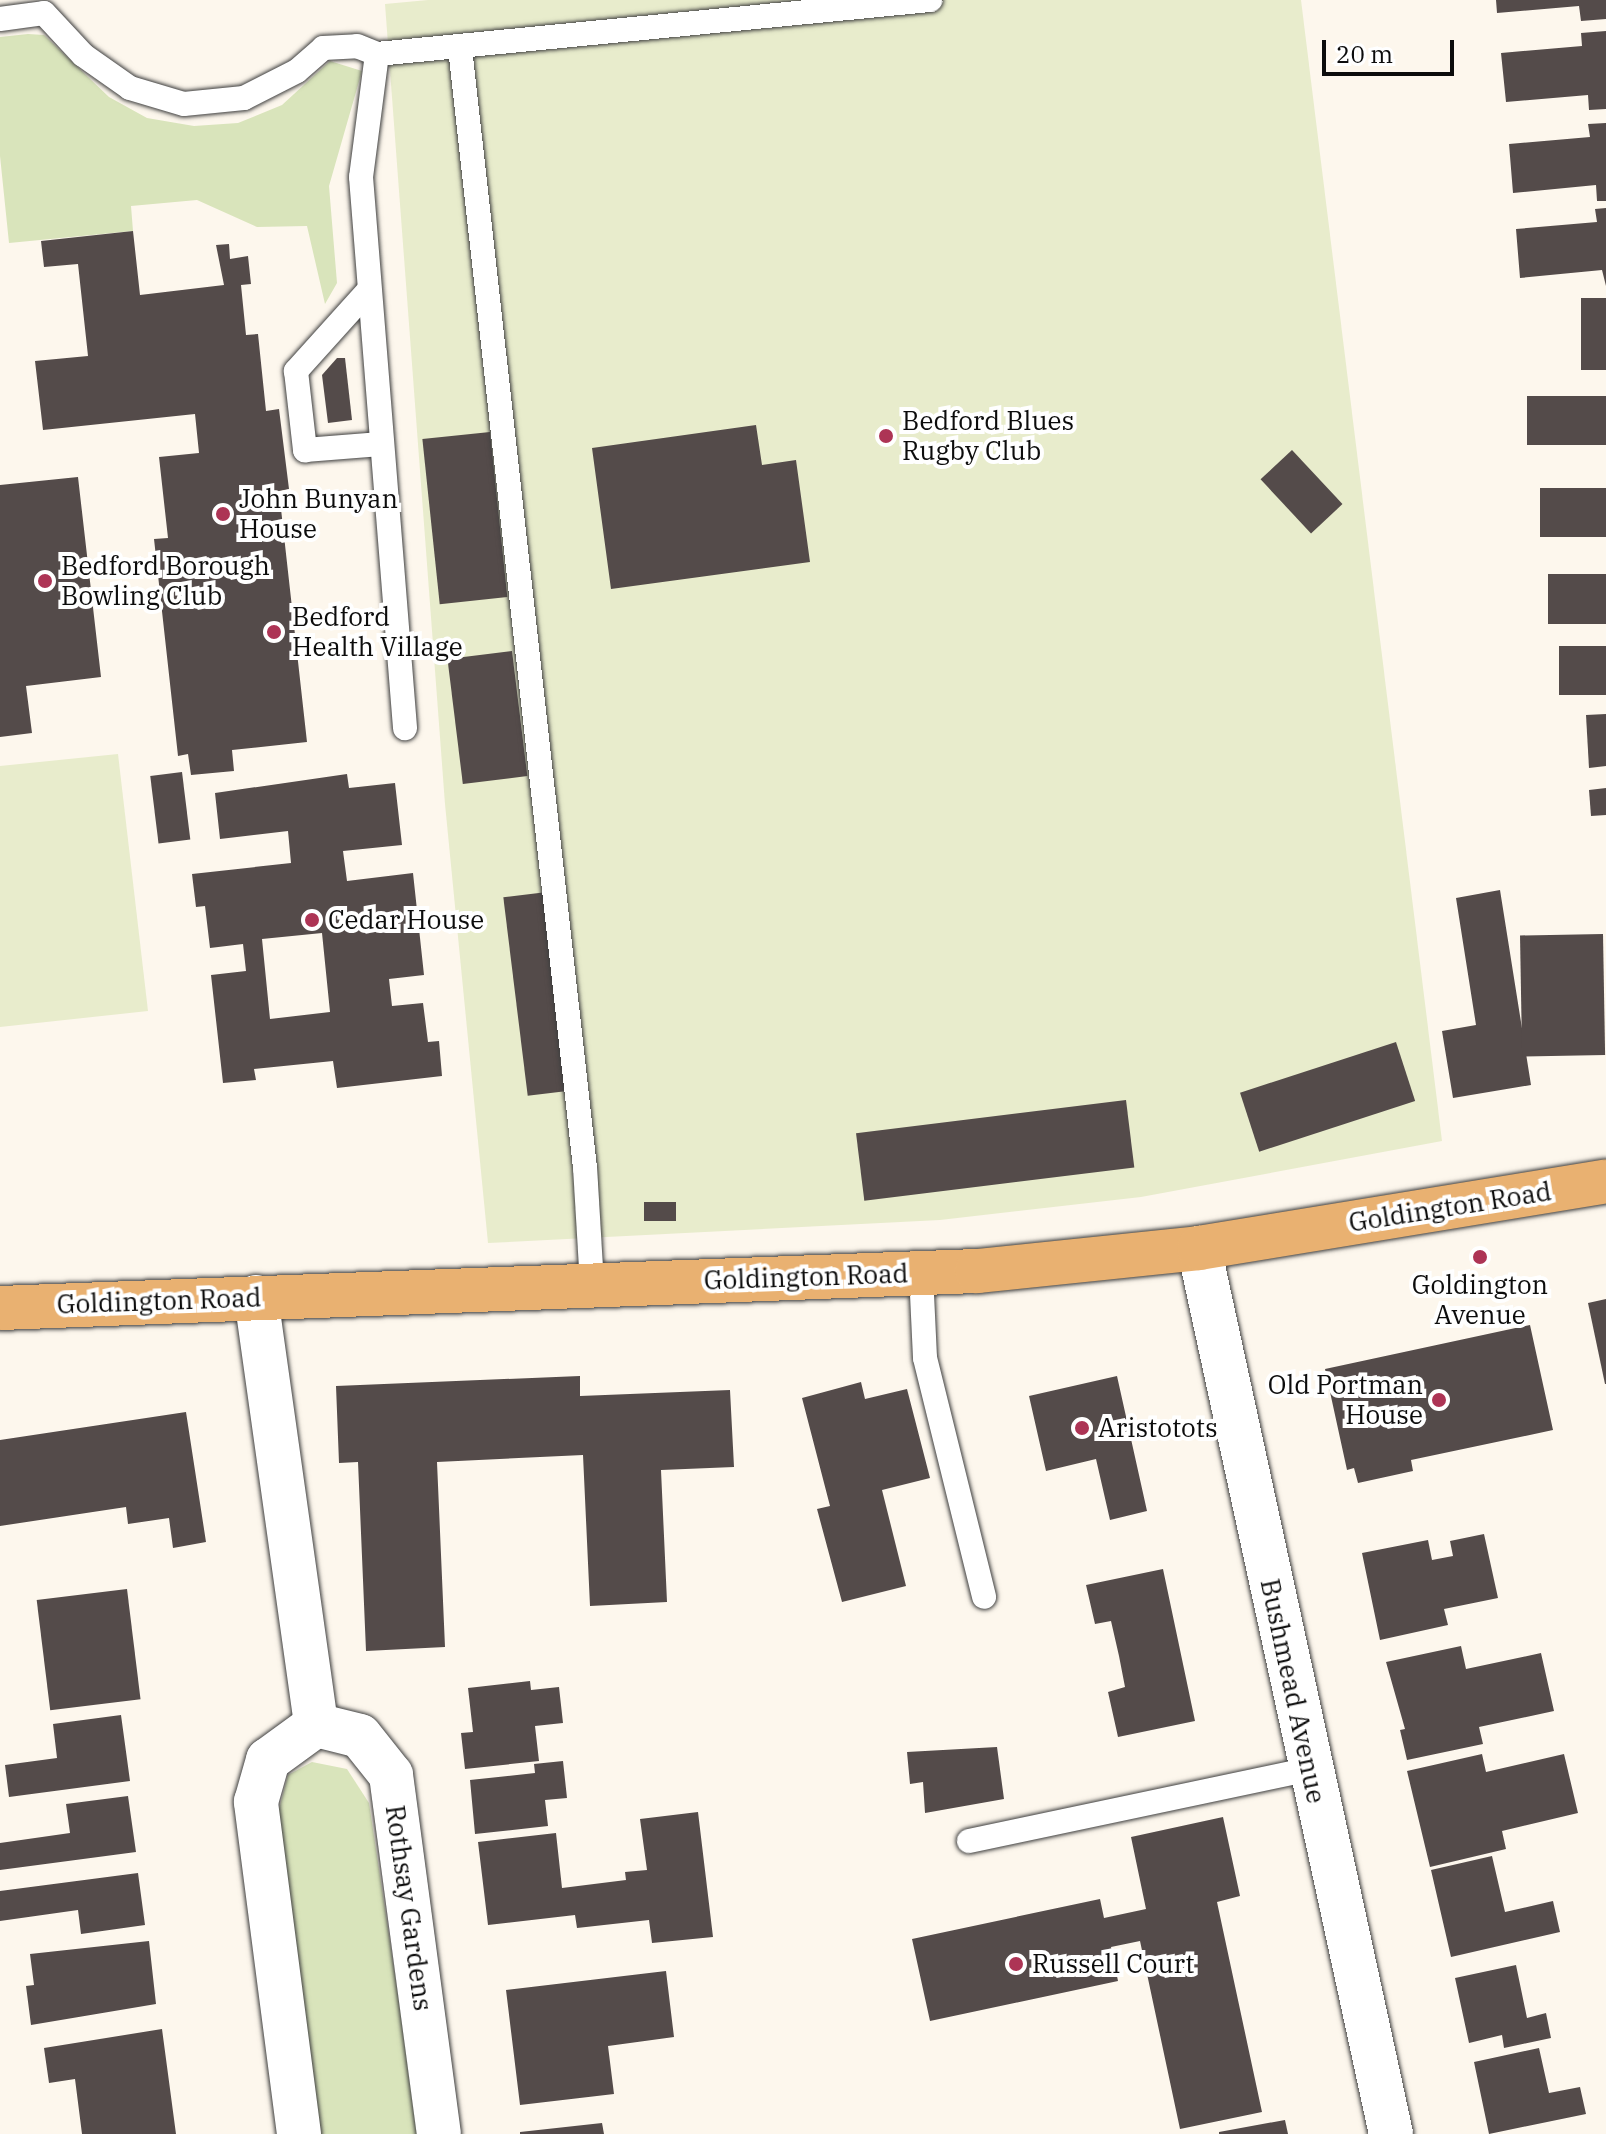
<!DOCTYPE html>
<style>
body{margin:0}
#map{position:relative;width:1606px;height:2134px;overflow:hidden;background:#fdf7ed;font-family:"IBM Plex Serif",serif}
div>[style]{position:absolute}
.green>*{inset:0;background:#d9e4bb}
.pitch>*{inset:0;background:#e8eccc}
.building>*{inset:0;background:#544b4a;transform-origin:0 0}
.roads{filter:drop-shadow(0 0 2px #3f3f3f) drop-shadow(0 0 2px #3f3f3f)}
.service>*{height:24px;margin:-12px;padding:0 12px;transform-origin:12px;border-radius:12px;background:#fff}
.minor>*{height:44px;margin:-22px;padding:0 22px;transform-origin:22px;border-radius:22px;background:#fff}
.primary>*{height:44px;margin:-22px;padding:0 22px;transform-origin:22px;border-radius:22px;background:#e9b171}
.dots>*{width:22px;height:22px;translate:-50% -50%;box-sizing:border-box;border:4px solid #fff;border-radius:50%}
span{translate:-50% -50%;white-space:nowrap;text-align:center;line-height:1.15;-webkit-text-stroke:8px #fff;paint-order:stroke}
.poi-label{font-size:26px;color:#0c0c0c}
.left{translate:0 -50%;text-align:left}
.right{translate:-100% -50%;text-align:right}
.street-label{font-size:26px;color:#0c0c0c}
.scale{position:absolute;left:1322px;top:40px;width:132px;height:36px;box-sizing:border-box;border:4px solid #0c0c0c;border-top:0;padding-left:10px;font-size:24px;line-height:28px;white-space:nowrap;color:#0c0c0c;-webkit-text-stroke:6px #fff;paint-order:stroke}
</style>
<div id="map">
<div class="green">
<i style="clip-path:polygon(28px 34px,44px 35px,109px 97px,147px 118px,194px 126px,238px 123px,282px 105px,330px 61px,362px 71px,329px 186px,337px 283px,325px 304px,307px 226px,257px 227px,197px 200px,131px 206px,133px 231px,9px 243px,0 156px,0 37px)"></i>
<i style="clip-path:polygon(312px 1762px,347px 1769px,369px 1803px,419px 2134px,314px 2134px,276px 1821px,288px 1775px)"></i>
</div>
<div class="pitch">
<i style="clip-path:polygon(428px 0,1301px 0,1442px 1141px,1141px 1197px,940px 1220px,488px 1243px,445px 804px,385px 4px)"></i>
<i style="clip-path:polygon(118px 754px,148px 1011px,0 1027px,0 766px)"></i>
</div>
<div class="building">
<i style="clip-path:polygon(1496px 0,1606px 0,1606px 19px,1581px 21px,1579px 6px,1497px 13px)"></i>
<i style="clip-path:polygon(1606px 31px,1606px 109px,1589px 110px,1588px 95px,1506px 102px,1501px 53px,1582px 46px,1581px 33px)"></i>
<i style="clip-path:polygon(1606px 123px,1606px 201px,1597px 201px,1596px 185px,1513px 193px,1509px 144px,1590px 137px,1588px 124px)"></i>
<i style="clip-path:polygon(1606px 208px,1606px 286px,1602px 270px,1520px 278px,1516px 229px,1597px 222px,1595px 209px)"></i>
<i style="clip-path:polygon(133px 231px,140px 295px,224px 285px,216px 245px,229px 244px,230px 259px,248px 256px,251px 284px,241px 285px,246px 335px,258px 334px,266px 411px,279px 409px,289px 489px,279px 491px,307px 742px,232px 750px,234px 771px,191px 775px,188px 754px,178px 756px,154px 539px,168px 538px,159px 457px,199px 453px,195px 414px,43px 430px,35px 361px,88px 356px,78px 264px,44px 267px,41px 241px)"></i>
<i style="left:1606px;top:298px;width:72px;height:25px;rotate:90deg"></i>
<i style="clip-path:polygon(337px 358px,345px 358px,352px 420px,328px 423px,322px 375px)"></i>
<i style="left:1606px;top:396px;width:49px;height:79px;rotate:90deg"></i>
<i style="clip-path:polygon(756px 425px,762px 465px,796px 460px,810px 562px,611px 589px,592px 448px)"></i>
<i style="left:490px;top:432px;width:166px;height:68px;rotate:84deg"></i>
<i style="left:1292px;top:450px;width:74px;height:43px;rotate:47deg"></i>
<i style="clip-path:polygon(78px 477px,101px 677px,26px 686px,32px 733px,0 737px,0 485px)"></i>
<i style="left:1606px;top:488px;width:49px;height:66px;rotate:90deg"></i>
<i style="left:1606px;top:574px;width:50px;height:58px;rotate:90deg"></i>
<i style="left:1606px;top:646px;width:49px;height:47px;rotate:90deg"></i>
<i style="left:512px;top:651px;width:126px;height:65px;rotate:83deg"></i>
<i style="clip-path:polygon(1606px 714px,1606px 766px,1589px 768px,1586px 715px)"></i>
<i style="left:182px;top:772px;width:68px;height:32px;rotate:83deg"></i>
<i style="clip-path:polygon(evenodd,347px 774px,349px 788px,395px 783px,402px 845px,343px 851px,347px 881px,413px 873px,424px 975px,389px 979px,392px 1006px,423px 1003px,428px 1042px,439px 1041px,442px 1076px,337px 1088px,333px 1061px,254px 1069px,256px 1080px,223px 1083px,211px 975px,246px 971px,243px 944px,210px 948px,205px 906px,196px 907px,192px 874px,291px 863px,288px 831px,220px 839px,215px 793px,347px 774px,322px 933px,330px 1012px,270px 1019px,262px 939px,322px 933px)"></i>
<i style="clip-path:polygon(1606px 788px,1606px 815px,1591px 816px,1589px 790px)"></i>
<i style="clip-path:polygon(1500px 890px,1531px 1085px,1453px 1098px,1442px 1031px,1476px 1025px,1456px 898px)"></i>
<i style="left:547px;top:892px;width:200px;height:44px;rotate:83deg"></i>
<i style="left:1603px;top:934px;width:121px;height:83px;rotate:89deg"></i>
<i style="left:1396px;top:1042px;width:62px;height:164px;rotate:72deg"></i>
<i style="left:1126px;top:1100px;width:68px;height:272px;rotate:83deg"></i>
<i style="left:644px;top:1202px;width:32px;height:19px"></i>
<i style="clip-path:polygon(1606px 1299px,1606px 1384px,1605px 1384px,1588px 1303px)"></i>
<i style="clip-path:polygon(1530px 1325px,1553px 1430px,1411px 1460px,1413px 1471px,1358px 1483px,1354px 1468px,1347px 1470px,1325px 1369px)"></i>
<i style="clip-path:polygon(580px 1376px,580px 1396px,730px 1390px,734px 1467px,661px 1470px,667px 1602px,590px 1606px,583px 1455px,437px 1462px,445px 1647px,366px 1651px,358px 1462px,339px 1463px,336px 1386px)"></i>
<i style="clip-path:polygon(1117px 1376px,1147px 1511px,1110px 1520px,1096px 1459px,1046px 1471px,1029px 1396px)"></i>
<i style="clip-path:polygon(861px 1382px,865px 1399px,907px 1389px,930px 1478px,882px 1490px,906px 1586px,842px 1602px,817px 1509px,830px 1506px,802px 1398px)"></i>
<i style="clip-path:polygon(186px 1412px,206px 1542px,173px 1548px,169px 1518px,128px 1524px,126px 1507px,0 1526px,0 1440px)"></i>
<i style="clip-path:polygon(1484px 1534px,1498px 1598px,1444px 1609px,1448px 1625px,1380px 1640px,1362px 1553px,1428px 1540px,1432px 1560px,1453px 1556px,1450px 1541px)"></i>
<i style="clip-path:polygon(1163px 1569px,1195px 1721px,1118px 1737px,1108px 1692px,1125px 1687px,1119px 1656px,1111px 1621px,1095px 1624px,1086px 1585px)"></i>
<i style="left:127px;top:1589px;width:111px;height:91px;rotate:83deg"></i>
<i style="clip-path:polygon(1461px 1646px,1466px 1669px,1541px 1653px,1554px 1711px,1479px 1727px,1483px 1744px,1407px 1760px,1400px 1730px,1405px 1729px,1386px 1662px)"></i>
<i style="clip-path:polygon(530px 1681px,531px 1690px,559px 1687px,563px 1723px,535px 1726px,539px 1761px,465px 1769px,461px 1733px,473px 1732px,468px 1688px)"></i>
<i style="clip-path:polygon(121px 1715px,130px 1781px,9px 1797px,5px 1765px,57px 1758px,53px 1724px)"></i>
<i style="clip-path:polygon(997px 1747px,1004px 1799px,925px 1813px,923px 1782px,910px 1784px,907px 1752px)"></i>
<i style="clip-path:polygon(1482px 1754px,1486px 1772px,1564px 1754px,1578px 1813px,1502px 1831px,1506px 1849px,1430px 1867px,1407px 1771px)"></i>
<i style="clip-path:polygon(563px 1761px,567px 1798px,545px 1800px,548px 1826px,475px 1834px,470px 1780px,535px 1773px,534px 1764px)"></i>
<i style="clip-path:polygon(128px 1796px,136px 1852px,0 1870px,0 1843px,70px 1833px,66px 1804px)"></i>
<i style="clip-path:polygon(698px 1812px,713px 1937px,652px 1943px,649px 1920px,577px 1928px,575px 1915px,488px 1925px,478px 1842px,556px 1833px,562px 1888px,626px 1880px,625px 1872px,647px 1870px,640px 1819px)"></i>
<i style="clip-path:polygon(1223px 1817px,1240px 1896px,1217px 1902px,1262px 2112px,1180px 2129px,1140px 1941px,1111px 1947px,1118px 1981px,930px 2021px,912px 1939px,1100px 1899px,1104px 1918px,1146px 1909px,1131px 1837px)"></i>
<i style="clip-path:polygon(1492px 1856px,1505px 1912px,1553px 1901px,1560px 1932px,1451px 1957px,1431px 1870px)"></i>
<i style="clip-path:polygon(138px 1873px,145px 1925px,81px 1934px,78px 1910px,0 1921px,0 1891px)"></i>
<i style="clip-path:polygon(149px 1941px,156px 2004px,31px 2025px,26px 1986px,34px 1985px,30px 1954px)"></i>
<i style="clip-path:polygon(1516px 1965px,1527px 2018px,1546px 2013px,1551px 2038px,1504px 2048px,1502px 2035px,1469px 2043px,1455px 1978px)"></i>
<i style="clip-path:polygon(666px 1971px,674px 2037px,608px 2046px,614px 2094px,520px 2105px,506px 1990px)"></i>
<i style="clip-path:polygon(162px 2029px,176px 2134px,82px 2134px,75px 2079px,49px 2083px,44px 2048px)"></i>
<i style="clip-path:polygon(1539px 2048px,1549px 2093px,1580px 2087px,1586px 2114px,1489px 2134px,1474px 2062px)"></i>
<i style="clip-path:polygon(1285px 2120px,1288px 2134px,1219px 2134px,1219px 2132px)"></i>
<i style="clip-path:polygon(602px 2123px,604px 2134px,520px 2134px,520px 2132px)"></i>
</div>
<div class="roads">
<div class="service">
<i style="left:0;top:19px;width:44px;rotate:-7.8deg"></i>
<i style="left:44px;top:13px;width:57px;rotate:47.1deg"></i>
<i style="left:83px;top:55px;width:57px;rotate:35.1deg"></i>
<i style="left:130px;top:88px;width:56px;rotate:16.5deg"></i>
<i style="left:184px;top:104px;width:60px;rotate:-5.7deg"></i>
<i style="left:244px;top:98px;width:59px;rotate:-27deg"></i>
<i style="left:297px;top:71px;width:35px;rotate:-41deg"></i>
<i style="left:323px;top:48px;width:34px;rotate:-3deg"></i>
<i style="left:357px;top:46px;width:22px;rotate:22deg"></i>
<i style="left:377px;top:54px;width:124px;rotate:97.4deg"></i>
<i style="left:361px;top:177px;width:553px;rotate:85.43deg"></i>
<i style="left:460px;top:48px;width:1126px;rotate:83.63deg"></i>
<i style="left:585px;top:1167px;width:119px;rotate:86.6deg"></i>
<i style="left:377px;top:54px;width:556px;rotate:-5.58deg"></i>
<i style="left:368px;top:291px;width:108px;rotate:132deg"></i>
<i style="left:296px;top:371px;width:80px;rotate:83.5deg"></i>
<i style="left:305px;top:450px;width:76px;rotate:-4.5deg"></i>
<i style="left:921px;top:1273px;width:85px;rotate:87.3deg"></i>
<i style="left:925px;top:1358px;width:246px;rotate:76.1deg"></i>
<i style="left:969px;top:1841px;width:349px;rotate:-11.9deg"></i>
</div>
<div class="minor">
<i style="left:1199px;top:1248px;width:907px;rotate:77.77deg"></i>
<i style="left:256px;top:1297px;width:432px;rotate:82deg"></i>
<i style="left:299px;top:2134px;width:335px;rotate:-97.4deg"></i>
<i style="left:256px;top:1802px;width:44px;rotate:-74.1deg"></i>
<i style="left:268px;top:1760px;width:59px;rotate:-36.1deg"></i>
<i style="left:316px;top:1725px;width:45px;rotate:14deg"></i>
<i style="left:360px;top:1736px;width:50px;rotate:51.5deg"></i>
<i style="left:391px;top:1775px;width:362px;rotate:82.4deg"></i>
</div>
<div class="primary">
<i style="left:0;top:1308px;width:978px;rotate:-2.17deg"></i>
<i style="left:977px;top:1271px;width:223px;rotate:-5.9deg"></i>
<i style="left:1199px;top:1248px;width:412px;rotate:-9.3deg"></i>
</div>
</div>
<div class="dots">
<i style="left:886px;top:436px;background:#ad3455"></i>
<i style="left:223px;top:514px;background:#ad3455"></i>
<i style="left:45px;top:581px;background:#ad3455"></i>
<i style="left:274px;top:632px;background:#ad3455"></i>
<i style="left:312px;top:920px;background:#ad3455"></i>
<i style="left:1480px;top:1257px;background:#ad3455"></i>
<i style="left:1439px;top:1400px;background:#ad3455"></i>
<i style="left:1082px;top:1428px;background:#ad3455"></i>
<i style="left:1016px;top:1964px;background:#ad3455"></i>
</div>
<div class="poi-label">
<span class="left" style="left:902px;top:436px">Bedford Blues<br>Rugby Club</span>
<span class="left" style="left:239px;top:514px">John Bunyan<br>House</span>
<span class="left" style="left:61px;top:581px">Bedford Borough<br>Bowling Club</span>
<span class="left" style="left:292px;top:632px">Bedford<br>Health Village</span>
<span class="left" style="left:328px;top:920px">Cedar House</span>
<span style="left:1480px;top:1300px">Goldington<br>Avenue</span>
<span class="right" style="left:1423px;top:1400px">Old Portman<br>House</span>
<span class="left" style="left:1098px;top:1428px">Aristotots</span>
<span class="left" style="left:1032px;top:1964px">Russell Court</span>
</div>
<div class="street-label">
<span style="left:1450px;top:1207px;rotate:-9deg">Goldington Road</span>
<span style="left:806px;top:1277px;rotate:-2deg">Goldington Road</span>
<span style="left:159px;top:1301px;rotate:-2deg">Goldington Road</span>
<span style="left:1293px;top:1691px;rotate:78deg">Bushmead Avenue</span>
<span style="left:409px;top:1908px;rotate:82deg">Rothsay Gardens</span>
</div>
<div class="scale">20 m</div>
</div>
